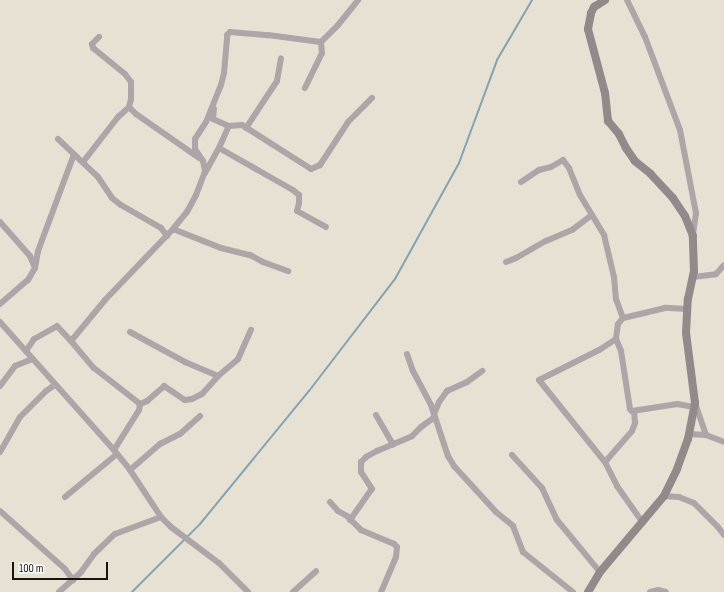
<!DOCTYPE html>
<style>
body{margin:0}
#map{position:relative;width:724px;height:592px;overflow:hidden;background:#e6e1d2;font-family:"Sofia Sans Condensed",sans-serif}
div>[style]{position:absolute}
.stream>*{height:2px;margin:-1px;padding:0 1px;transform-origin:1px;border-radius:1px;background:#84a3b2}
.street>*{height:6px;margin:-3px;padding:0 3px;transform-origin:3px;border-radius:3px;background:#ada5a7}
.secondary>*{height:8px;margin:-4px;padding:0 4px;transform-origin:4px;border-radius:4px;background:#93888a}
span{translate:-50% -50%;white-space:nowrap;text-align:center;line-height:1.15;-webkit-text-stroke:3.5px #fff;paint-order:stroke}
.scale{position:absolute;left:12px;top:562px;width:96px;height:18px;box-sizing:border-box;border:2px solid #16140f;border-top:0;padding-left:5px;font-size:12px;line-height:14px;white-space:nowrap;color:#16140f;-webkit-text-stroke:3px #fff;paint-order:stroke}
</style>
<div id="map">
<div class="stream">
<i style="left:132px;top:592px;width:96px;rotate:-45deg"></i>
<i style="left:200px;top:524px;width:172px;rotate:-50.7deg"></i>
<i style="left:309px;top:391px;width:141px;rotate:-52.5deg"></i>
<i style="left:395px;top:279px;width:132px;rotate:-61.1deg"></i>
<i style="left:459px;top:163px;width:110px;rotate:-69.7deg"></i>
<i style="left:497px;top:60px;width:69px;rotate:-59.7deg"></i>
</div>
<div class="street">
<i style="left:627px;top:0;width:41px;rotate:64.1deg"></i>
<i style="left:645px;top:37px;width:99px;rotate:69.4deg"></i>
<i style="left:680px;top:130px;width:85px;rotate:79.1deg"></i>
<i style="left:696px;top:213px;width:21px;rotate:98deg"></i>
<i style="left:321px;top:42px;width:24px;rotate:-45deg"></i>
<i style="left:338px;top:25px;width:32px;rotate:-51deg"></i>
<i style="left:129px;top:107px;width:10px;rotate:45deg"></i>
<i style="left:136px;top:114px;width:77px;rotate:34.9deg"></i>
<i style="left:214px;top:109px;width:10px;rotate:96deg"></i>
<i style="left:213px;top:119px;width:17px;rotate:24deg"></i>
<i style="left:229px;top:126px;width:13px;rotate:-4deg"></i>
<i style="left:242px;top:125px;width:82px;rotate:32.5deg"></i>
<i style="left:311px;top:169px;width:10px;rotate:-24deg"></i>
<i style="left:320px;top:165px;width:51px;rotate:-56.9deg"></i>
<i style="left:348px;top:122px;width:34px;rotate:-45deg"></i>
<i style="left:246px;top:128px;width:56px;rotate:-56.6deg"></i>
<i style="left:277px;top:81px;width:23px;rotate:-80deg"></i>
<i style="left:58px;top:139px;width:55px;rotate:43.5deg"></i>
<i style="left:98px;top:177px;width:25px;rotate:56deg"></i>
<i style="left:112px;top:198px;width:11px;rotate:38deg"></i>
<i style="left:121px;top:205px;width:46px;rotate:29.9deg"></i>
<i style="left:161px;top:228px;width:10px;rotate:53deg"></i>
<i style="left:219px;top:148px;width:24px;rotate:-66deg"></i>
<i style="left:83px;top:162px;width:57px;rotate:-52.1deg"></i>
<i style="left:118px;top:117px;width:15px;rotate:-42deg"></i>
<i style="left:129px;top:107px;width:8px;rotate:-76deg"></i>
<i style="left:131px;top:99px;width:17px;rotate:-90deg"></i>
<i style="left:131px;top:82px;width:10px;rotate:-127deg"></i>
<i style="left:125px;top:74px;width:41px;rotate:-140.9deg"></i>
<i style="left:93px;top:48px;width:4px;rotate:-104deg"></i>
<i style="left:92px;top:44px;width:10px;rotate:-45deg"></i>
<i style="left:205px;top:173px;width:29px;rotate:-61deg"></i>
<i style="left:219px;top:148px;width:85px;rotate:29.6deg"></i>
<i style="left:293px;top:190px;width:8px;rotate:40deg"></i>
<i style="left:299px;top:195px;width:8px;rotate:90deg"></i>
<i style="left:299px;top:203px;width:8px;rotate:104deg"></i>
<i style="left:297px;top:211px;width:33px;rotate:29deg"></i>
<i style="left:521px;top:182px;width:22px;rotate:-34deg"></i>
<i style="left:539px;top:170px;width:12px;rotate:-14deg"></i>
<i style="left:551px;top:167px;width:14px;rotate:-30deg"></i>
<i style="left:563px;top:160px;width:10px;rotate:53deg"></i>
<i style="left:569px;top:168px;width:29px;rotate:68deg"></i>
<i style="left:580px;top:195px;width:47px;rotate:59deg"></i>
<i style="left:604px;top:235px;width:43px;rotate:76.6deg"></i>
<i style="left:614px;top:277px;width:22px;rotate:85deg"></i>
<i style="left:616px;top:299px;width:20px;rotate:70deg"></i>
<i style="left:0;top:222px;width:45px;rotate:48.6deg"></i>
<i style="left:30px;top:256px;width:13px;rotate:67deg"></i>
<i style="left:173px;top:229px;width:52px;rotate:21.6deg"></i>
<i style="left:221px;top:248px;width:30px;rotate:14deg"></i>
<i style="left:250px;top:255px;width:15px;rotate:28deg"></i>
<i style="left:263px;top:262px;width:27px;rotate:20deg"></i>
<i style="left:506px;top:262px;width:11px;rotate:-22deg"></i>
<i style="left:516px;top:258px;width:34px;rotate:-30deg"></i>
<i style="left:546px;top:241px;width:28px;rotate:-23deg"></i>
<i style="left:572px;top:230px;width:25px;rotate:-37deg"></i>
<i style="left:693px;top:277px;width:23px;rotate:-7deg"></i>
<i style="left:716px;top:274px;width:12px;rotate:-48deg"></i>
<i style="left:0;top:304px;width:37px;rotate:-41deg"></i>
<i style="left:28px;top:280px;width:14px;rotate:-60deg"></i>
<i style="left:35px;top:268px;width:17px;rotate:-80deg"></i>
<i style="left:38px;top:251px;width:103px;rotate:-69.6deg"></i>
<i style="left:687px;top:309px;width:22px;rotate:-177deg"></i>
<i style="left:665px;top:308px;width:43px;rotate:166.6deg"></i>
<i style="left:623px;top:318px;width:8px;rotate:130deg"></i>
<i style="left:618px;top:324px;width:15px;rotate:98deg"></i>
<i style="left:616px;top:339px;width:13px;rotate:67deg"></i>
<i style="left:621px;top:351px;width:59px;rotate:81.2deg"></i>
<i style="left:630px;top:409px;width:3px;rotate:45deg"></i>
<i style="left:632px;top:411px;width:46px;rotate:-8.8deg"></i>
<i style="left:677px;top:404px;width:17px;rotate:10deg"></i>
<i style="left:0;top:322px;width:171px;rotate:48.3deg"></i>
<i style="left:114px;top:450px;width:26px;rotate:51deg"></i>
<i style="left:130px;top:470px;width:56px;rotate:56.6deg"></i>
<i style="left:161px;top:517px;width:14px;rotate:45deg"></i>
<i style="left:171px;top:527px;width:60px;rotate:36.9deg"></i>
<i style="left:219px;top:563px;width:41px;rotate:45deg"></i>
<i style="left:130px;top:332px;width:63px;rotate:28.6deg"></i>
<i style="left:185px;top:362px;width:36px;rotate:23deg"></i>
<i style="left:616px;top:339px;width:20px;rotate:147deg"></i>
<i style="left:599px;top:350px;width:67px;rotate:153.4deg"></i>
<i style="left:539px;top:380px;width:105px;rotate:51.2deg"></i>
<i style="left:605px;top:462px;width:27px;rotate:63deg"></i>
<i style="left:617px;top:486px;width:45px;rotate:54.9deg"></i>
<i style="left:71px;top:341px;width:35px;rotate:50deg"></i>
<i style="left:94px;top:368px;width:58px;rotate:38deg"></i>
<i style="left:140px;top:404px;width:6px;rotate:99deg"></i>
<i style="left:139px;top:410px;width:47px;rotate:122deg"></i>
<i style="left:26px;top:351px;width:14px;rotate:-56deg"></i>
<i style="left:34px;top:339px;width:26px;rotate:-29deg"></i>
<i style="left:57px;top:326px;width:21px;rotate:47deg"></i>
<i style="left:71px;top:341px;width:53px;rotate:-50.3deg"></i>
<i style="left:105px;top:300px;width:98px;rotate:-46.2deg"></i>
<i style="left:173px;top:229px;width:22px;rotate:-51deg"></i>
<i style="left:187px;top:212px;width:19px;rotate:-62deg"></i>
<i style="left:196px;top:195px;width:26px;rotate:-69deg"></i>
<i style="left:205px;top:171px;width:10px;rotate:-101deg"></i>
<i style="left:203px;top:161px;width:14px;rotate:-124deg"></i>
<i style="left:195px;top:149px;width:10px;rotate:-90deg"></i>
<i style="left:195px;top:139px;width:20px;rotate:-57deg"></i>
<i style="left:206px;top:122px;width:40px;rotate:-68deg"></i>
<i style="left:221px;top:85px;width:12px;rotate:-76deg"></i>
<i style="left:224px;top:73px;width:38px;rotate:-85deg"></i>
<i style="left:227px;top:35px;width:4px;rotate:-45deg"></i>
<i style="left:230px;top:32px;width:38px;rotate:5deg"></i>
<i style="left:268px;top:35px;width:53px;rotate:7.5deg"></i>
<i style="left:321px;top:42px;width:11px;rotate:85deg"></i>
<i style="left:322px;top:53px;width:39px;rotate:116deg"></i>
<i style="left:407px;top:354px;width:18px;rotate:71deg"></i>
<i style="left:413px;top:371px;width:38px;rotate:62deg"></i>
<i style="left:431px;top:405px;width:54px;rotate:71.6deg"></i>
<i style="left:448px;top:456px;width:12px;rotate:59deg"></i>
<i style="left:454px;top:466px;width:62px;rotate:47.6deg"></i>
<i style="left:496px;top:512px;width:22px;rotate:39deg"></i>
<i style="left:513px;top:526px;width:28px;rotate:69deg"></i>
<i style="left:523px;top:552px;width:64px;rotate:38.7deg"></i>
<i style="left:0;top:386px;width:25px;rotate:-53deg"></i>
<i style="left:15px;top:366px;width:18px;rotate:-22deg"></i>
<i style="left:695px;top:403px;width:34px;rotate:71deg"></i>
<i style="left:140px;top:404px;width:8px;rotate:-23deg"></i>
<i style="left:147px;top:401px;width:23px;rotate:-41deg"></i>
<i style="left:164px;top:386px;width:25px;rotate:34deg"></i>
<i style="left:185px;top:400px;width:7px;rotate:-8deg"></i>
<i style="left:192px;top:399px;width:11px;rotate:-27deg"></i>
<i style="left:202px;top:394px;width:24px;rotate:-48deg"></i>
<i style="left:218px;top:376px;width:26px;rotate:-40deg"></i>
<i style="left:238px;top:359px;width:32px;rotate:-66deg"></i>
<i style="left:434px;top:414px;width:13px;rotate:-67deg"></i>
<i style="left:439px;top:402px;width:14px;rotate:-54deg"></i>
<i style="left:447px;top:391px;width:22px;rotate:-24deg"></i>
<i style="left:467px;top:382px;width:19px;rotate:-36deg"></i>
<i style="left:376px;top:415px;width:34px;rotate:60deg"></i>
<i style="left:689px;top:434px;width:17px;rotate:3deg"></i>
<i style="left:706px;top:435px;width:19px;rotate:21deg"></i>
<i style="left:0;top:452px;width:40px;rotate:-60.3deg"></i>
<i style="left:20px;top:417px;width:37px;rotate:-45deg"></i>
<i style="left:46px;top:391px;width:11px;rotate:-34deg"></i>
<i style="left:512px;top:455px;width:45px;rotate:47.7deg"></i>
<i style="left:542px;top:488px;width:35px;rotate:65deg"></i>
<i style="left:557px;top:520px;width:67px;rotate:50.4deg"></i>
<i style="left:605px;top:462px;width:41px;rotate:-48.9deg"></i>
<i style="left:632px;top:431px;width:9px;rotate:-69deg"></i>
<i style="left:635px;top:423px;width:11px;rotate:-95deg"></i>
<i style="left:130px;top:470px;width:40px;rotate:-41deg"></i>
<i style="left:160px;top:444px;width:22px;rotate:-27deg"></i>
<i style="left:180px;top:434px;width:27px;rotate:-42deg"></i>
<i style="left:664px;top:496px;width:15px;rotate:4deg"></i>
<i style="left:679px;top:497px;width:16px;rotate:22deg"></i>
<i style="left:694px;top:503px;width:34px;rotate:45deg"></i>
<i style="left:718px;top:527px;width:10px;rotate:53deg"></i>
<i style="left:65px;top:497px;width:67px;rotate:-39.6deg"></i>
<i style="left:330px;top:502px;width:12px;rotate:48deg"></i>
<i style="left:338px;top:511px;width:10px;rotate:29deg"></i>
<i style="left:347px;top:516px;width:20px;rotate:45deg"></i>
<i style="left:361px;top:530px;width:36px;rotate:23deg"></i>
<i style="left:394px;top:544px;width:4px;rotate:45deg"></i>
<i style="left:397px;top:547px;width:10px;rotate:96deg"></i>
<i style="left:396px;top:557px;width:38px;rotate:113deg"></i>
<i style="left:0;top:511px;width:87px;rotate:41.7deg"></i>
<i style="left:65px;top:569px;width:14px;rotate:54deg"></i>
<i style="left:350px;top:520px;width:38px;rotate:-55deg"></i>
<i style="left:372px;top:489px;width:20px;rotate:-123deg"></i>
<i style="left:361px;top:472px;width:10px;rotate:-90deg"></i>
<i style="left:361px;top:462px;width:7px;rotate:-45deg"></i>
<i style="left:366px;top:457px;width:13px;rotate:-29deg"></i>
<i style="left:377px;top:451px;width:38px;rotate:-23deg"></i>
<i style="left:412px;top:436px;width:13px;rotate:-45deg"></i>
<i style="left:421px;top:427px;width:17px;rotate:-36deg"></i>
<i style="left:59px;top:592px;width:30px;rotate:-42deg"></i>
<i style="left:81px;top:572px;width:22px;rotate:-54deg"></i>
<i style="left:94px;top:554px;width:29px;rotate:-44deg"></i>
<i style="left:115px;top:534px;width:49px;rotate:-20.3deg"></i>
<i style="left:293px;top:592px;width:31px;rotate:-42deg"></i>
<i style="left:650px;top:592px;width:8px;rotate:-14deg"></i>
<i style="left:658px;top:590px;width:8px;rotate:14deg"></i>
</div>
<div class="secondary">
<i style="left:588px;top:592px;width:23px;rotate:-59deg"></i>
<i style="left:600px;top:572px;width:99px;rotate:-49.9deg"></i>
<i style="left:664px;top:496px;width:30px;rotate:-64deg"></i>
<i style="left:677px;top:469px;width:32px;rotate:-70deg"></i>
<i style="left:688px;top:439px;width:37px;rotate:-79deg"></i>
<i style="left:695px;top:403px;width:71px;rotate:-97.3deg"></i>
<i style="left:686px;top:333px;width:34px;rotate:-87deg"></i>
<i style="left:688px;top:299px;width:29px;rotate:-78deg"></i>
<i style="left:694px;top:271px;width:35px;rotate:-92deg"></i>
<i style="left:693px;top:236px;width:22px;rotate:-112deg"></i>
<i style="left:685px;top:216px;width:22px;rotate:-124deg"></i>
<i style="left:673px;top:198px;width:33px;rotate:-133deg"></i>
<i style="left:651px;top:174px;width:21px;rotate:-141deg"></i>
<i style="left:635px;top:161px;width:16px;rotate:-125deg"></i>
<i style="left:626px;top:148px;width:16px;rotate:-117deg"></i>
<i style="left:619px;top:134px;width:17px;rotate:-130deg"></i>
<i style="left:608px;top:121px;width:28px;rotate:-96deg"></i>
<i style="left:605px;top:93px;width:66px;rotate:-104.9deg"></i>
<i style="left:588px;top:29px;width:16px;rotate:-79deg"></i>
<i style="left:591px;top:13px;width:7px;rotate:-63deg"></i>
<i style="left:594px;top:7px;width:13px;rotate:-32deg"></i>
</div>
<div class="scale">100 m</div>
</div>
